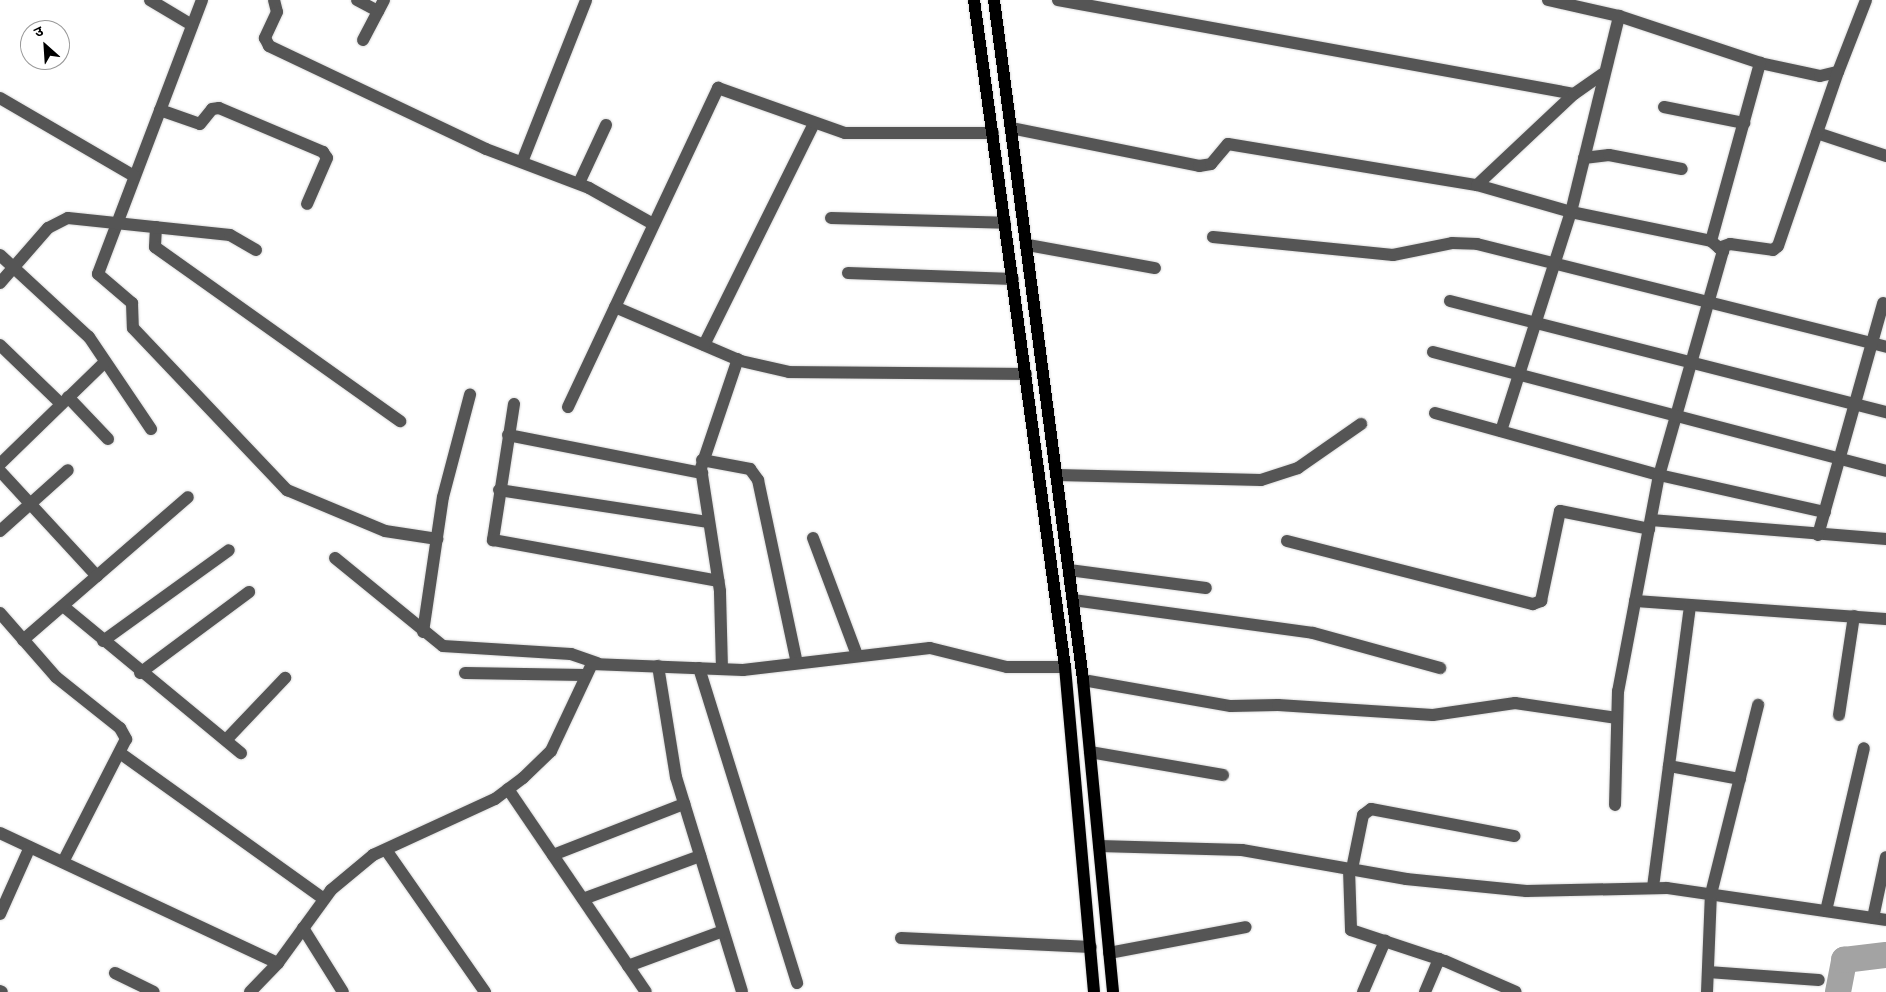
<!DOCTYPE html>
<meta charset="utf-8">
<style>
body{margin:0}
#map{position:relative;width:1886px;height:992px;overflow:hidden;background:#fff;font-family:Figtree,"Noto Sans Devanagari",sans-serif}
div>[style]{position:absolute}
.river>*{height:26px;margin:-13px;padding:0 13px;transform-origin:13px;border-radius:13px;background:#a3a3a3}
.roads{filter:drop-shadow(0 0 1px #dbdbdb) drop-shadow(0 0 1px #dbdbdb)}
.minor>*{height:12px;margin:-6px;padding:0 6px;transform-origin:6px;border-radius:6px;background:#555}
.major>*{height:12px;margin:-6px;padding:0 6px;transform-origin:6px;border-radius:6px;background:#000}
span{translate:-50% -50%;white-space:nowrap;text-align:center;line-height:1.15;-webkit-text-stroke:5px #fff;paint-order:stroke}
.north{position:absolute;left:20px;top:20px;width:50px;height:50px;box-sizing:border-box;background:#fff;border:1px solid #999;border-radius:50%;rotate:334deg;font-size:14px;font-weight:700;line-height:20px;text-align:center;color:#000}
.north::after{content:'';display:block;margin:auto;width:18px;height:22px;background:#000;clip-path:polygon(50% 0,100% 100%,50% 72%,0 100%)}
</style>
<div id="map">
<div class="river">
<i style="left:1838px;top:992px;width:33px;rotate:-79deg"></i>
<i style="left:1844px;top:960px;width:42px;rotate:-6.8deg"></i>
</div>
<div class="roads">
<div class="minor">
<i style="left:150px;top:0;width:49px;rotate:30.8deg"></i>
<i style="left:202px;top:0;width:293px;rotate:110.8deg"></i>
<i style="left:98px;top:274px;width:45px;rotate:40.5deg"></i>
<i style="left:132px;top:303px;width:25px;rotate:88deg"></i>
<i style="left:133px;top:328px;width:224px;rotate:46.5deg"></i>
<i style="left:287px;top:490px;width:106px;rotate:22.7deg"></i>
<i style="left:385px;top:531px;width:53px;rotate:8.7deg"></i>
<i style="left:274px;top:0;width:12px;rotate:76deg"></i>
<i style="left:277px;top:12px;width:29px;rotate:115deg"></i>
<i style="left:265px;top:38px;width:9px;rotate:63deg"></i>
<i style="left:269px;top:46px;width:240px;rotate:25.4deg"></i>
<i style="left:486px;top:149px;width:110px;rotate:20.7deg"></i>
<i style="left:589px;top:188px;width:73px;rotate:29.4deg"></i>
<i style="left:357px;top:0;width:24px;rotate:28deg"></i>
<i style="left:1058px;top:0;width:524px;rotate:10.32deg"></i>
<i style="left:1548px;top:0;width:73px;rotate:12.7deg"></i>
<i style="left:1619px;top:16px;width:149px;rotate:18.4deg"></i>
<i style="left:1760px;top:63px;width:61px;rotate:12.2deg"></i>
<i style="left:1820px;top:76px;width:18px;rotate:-13deg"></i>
<i style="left:1838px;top:72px;width:77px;rotate:-68.7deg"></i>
<i style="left:363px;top:40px;width:45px;rotate:-62.3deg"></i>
<i style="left:0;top:98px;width:155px;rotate:30.2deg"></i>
<i style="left:1664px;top:107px;width:82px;rotate:11.3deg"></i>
<i style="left:160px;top:110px;width:42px;rotate:19.3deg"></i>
<i style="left:200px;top:124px;width:19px;rotate:-51deg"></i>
<i style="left:212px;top:109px;width:7px;rotate:-8deg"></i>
<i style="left:219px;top:108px;width:113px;rotate:22.9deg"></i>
<i style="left:323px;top:152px;width:7px;rotate:56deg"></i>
<i style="left:327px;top:158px;width:50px;rotate:113.5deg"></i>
<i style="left:1011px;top:128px;width:192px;rotate:11.4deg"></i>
<i style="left:1199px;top:166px;width:12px;rotate:-9deg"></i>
<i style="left:1211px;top:164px;width:26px;rotate:-50deg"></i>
<i style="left:1228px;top:144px;width:252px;rotate:9.4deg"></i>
<i style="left:1477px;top:185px;width:98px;rotate:16deg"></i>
<i style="left:1571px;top:212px;width:143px;rotate:11.7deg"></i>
<i style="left:1711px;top:241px;width:16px;rotate:40deg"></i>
<i style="left:1723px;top:251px;width:233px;rotate:105.9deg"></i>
<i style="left:1659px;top:475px;width:220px;rotate:100.7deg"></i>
<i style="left:1618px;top:691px;width:114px;rotate:91.5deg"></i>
<i style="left:1817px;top:133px;width:73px;rotate:18.4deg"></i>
<i style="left:1584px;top:158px;width:25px;rotate:-7deg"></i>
<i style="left:1609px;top:155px;width:74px;rotate:10.9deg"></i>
<i style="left:522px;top:162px;width:174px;rotate:-68.4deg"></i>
<i style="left:579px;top:183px;width:64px;rotate:-65deg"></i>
<i style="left:1477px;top:185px;width:133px;rotate:-43.2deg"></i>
<i style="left:1574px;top:94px;width:35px;rotate:-35deg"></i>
<i style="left:831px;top:218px;width:174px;rotate:1.6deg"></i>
<i style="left:156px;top:227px;width:20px;rotate:93deg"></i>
<i style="left:155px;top:247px;width:301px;rotate:35.4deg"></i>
<i style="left:1213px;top:237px;width:181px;rotate:5.7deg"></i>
<i style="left:1393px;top:255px;width:60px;rotate:-11.5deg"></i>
<i style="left:1452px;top:243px;width:25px;rotate:2deg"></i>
<i style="left:1477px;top:244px;width:422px;rotate:14.1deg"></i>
<i style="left:1711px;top:241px;width:185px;rotate:-74.6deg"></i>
<i style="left:1028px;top:245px;width:129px;rotate:10.3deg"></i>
<i style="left:1719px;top:248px;width:12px;rotate:-20deg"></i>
<i style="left:1730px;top:244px;width:43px;rotate:7.9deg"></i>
<i style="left:1773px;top:250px;width:6px;rotate:-39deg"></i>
<i style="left:1778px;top:246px;width:184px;rotate:-71deg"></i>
<i style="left:0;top:255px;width:121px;rotate:42.7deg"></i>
<i style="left:89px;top:337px;width:111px;rotate:56deg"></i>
<i style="left:848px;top:273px;width:165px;rotate:2.1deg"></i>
<i style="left:0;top:283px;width:73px;rotate:-48.9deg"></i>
<i style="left:48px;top:228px;width:22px;rotate:-27deg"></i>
<i style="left:68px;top:218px;width:163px;rotate:6deg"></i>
<i style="left:230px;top:235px;width:30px;rotate:30deg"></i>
<i style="left:1450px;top:301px;width:450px;rotate:14.3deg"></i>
<i style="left:615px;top:307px;width:137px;rotate:23.2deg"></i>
<i style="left:741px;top:361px;width:49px;rotate:12.9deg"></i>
<i style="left:789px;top:372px;width:237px;rotate:0.5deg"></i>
<i style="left:0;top:345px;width:85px;rotate:44deg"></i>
<i style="left:704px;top:345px;width:248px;rotate:-63.6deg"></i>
<i style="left:1433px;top:352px;width:468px;rotate:14.7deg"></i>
<i style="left:68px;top:397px;width:58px;rotate:46.4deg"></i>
<i style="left:514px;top:404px;width:138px;rotate:98.8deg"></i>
<i style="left:493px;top:540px;width:229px;rotate:10.3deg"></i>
<i style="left:568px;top:407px;width:353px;rotate:-64.8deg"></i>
<i style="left:718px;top:88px;width:135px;rotate:19.5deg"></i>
<i style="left:845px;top:133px;width:148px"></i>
<i style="left:1435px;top:413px;width:232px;rotate:15.5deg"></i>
<i style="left:1659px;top:475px;width:170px;rotate:12.6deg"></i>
<i style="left:1501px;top:431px;width:230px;rotate:-72.3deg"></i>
<i style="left:1571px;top:212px;width:202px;rotate:-76.2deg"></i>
<i style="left:508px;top:435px;width:198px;rotate:11.1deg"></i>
<i style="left:702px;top:460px;width:49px;rotate:10.6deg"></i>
<i style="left:750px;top:469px;width:14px;rotate:54deg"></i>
<i style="left:758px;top:480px;width:187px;rotate:78deg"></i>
<i style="left:0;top:464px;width:146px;rotate:-44.2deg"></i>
<i style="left:0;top:471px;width:143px;rotate:47.3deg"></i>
<i style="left:1057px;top:475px;width:204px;rotate:1.4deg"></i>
<i style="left:1261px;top:480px;width:39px;rotate:-18deg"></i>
<i style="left:1298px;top:468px;width:77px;rotate:-34.9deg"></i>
<i style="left:499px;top:490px;width:212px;rotate:8.7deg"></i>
<i style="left:1651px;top:520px;width:236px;rotate:4.6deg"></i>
<i style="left:0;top:531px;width:91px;rotate:-41.9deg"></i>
<i style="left:1818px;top:535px;width:241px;rotate:-74.3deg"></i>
<i style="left:813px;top:538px;width:125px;rotate:69.4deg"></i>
<i style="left:1287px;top:541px;width:254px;rotate:14.4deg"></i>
<i style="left:1533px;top:604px;width:9px;rotate:-21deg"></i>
<i style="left:1541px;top:601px;width:92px;rotate:-78.1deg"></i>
<i style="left:1560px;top:511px;width:91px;rotate:11.4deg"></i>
<i style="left:335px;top:558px;width:139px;rotate:39.2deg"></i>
<i style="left:443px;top:646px;width:128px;rotate:3.6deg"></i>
<i style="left:571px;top:654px;width:28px;rotate:19deg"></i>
<i style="left:1069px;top:570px;width:138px;rotate:7.5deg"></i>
<i style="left:1073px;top:600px;width:242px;rotate:7.8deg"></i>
<i style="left:1313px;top:633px;width:132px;rotate:15.4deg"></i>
<i style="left:1635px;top:601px;width:252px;rotate:4.1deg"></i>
<i style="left:63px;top:606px;width:231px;rotate:39.6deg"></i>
<i style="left:0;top:613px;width:85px;rotate:48.8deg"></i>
<i style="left:56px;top:677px;width:82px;rotate:38.6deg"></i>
<i style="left:120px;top:728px;width:13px;rotate:61deg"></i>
<i style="left:126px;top:739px;width:138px;rotate:117.1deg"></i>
<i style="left:423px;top:632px;width:136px;rotate:-81.6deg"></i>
<i style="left:443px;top:497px;width:106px;rotate:-75.2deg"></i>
<i style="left:23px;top:640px;width:218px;rotate:-40.9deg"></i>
<i style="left:103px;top:641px;width:155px;rotate:-35.8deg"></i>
<i style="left:658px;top:666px;width:112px;rotate:80.8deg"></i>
<i style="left:676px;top:777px;width:224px;rotate:72.9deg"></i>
<i style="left:699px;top:668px;width:330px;rotate:72.7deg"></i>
<i style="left:722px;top:669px;width:78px;rotate:-91.5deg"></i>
<i style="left:720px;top:591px;width:124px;rotate:-98.8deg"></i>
<i style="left:701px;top:468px;width:115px;rotate:-71.3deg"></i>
<i style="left:140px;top:673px;width:136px;rotate:-36.6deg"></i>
<i style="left:465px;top:673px;width:119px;rotate:1deg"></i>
<i style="left:1083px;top:680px;width:150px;rotate:10deg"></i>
<i style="left:1231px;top:706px;width:47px;rotate:-1.2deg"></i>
<i style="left:1278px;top:705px;width:155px;rotate:3.7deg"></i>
<i style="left:1433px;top:715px;width:83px;rotate:-8.3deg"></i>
<i style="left:1515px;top:703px;width:103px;rotate:8.4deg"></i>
<i style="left:1839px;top:715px;width:100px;rotate:-81.4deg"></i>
<i style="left:226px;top:740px;width:86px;rotate:-46.4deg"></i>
<i style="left:1090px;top:752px;width:135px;rotate:9.8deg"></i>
<i style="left:120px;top:753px;width:251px;rotate:35.6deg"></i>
<i style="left:1669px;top:766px;width:72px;rotate:10.4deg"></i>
<i style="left:508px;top:789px;width:245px;rotate:55.8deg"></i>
<i style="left:0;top:833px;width:307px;rotate:25.1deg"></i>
<i style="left:278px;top:963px;width:90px;rotate:-54deg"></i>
<i style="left:331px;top:890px;width:55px;rotate:-39.8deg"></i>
<i style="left:373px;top:855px;width:134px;rotate:-24.7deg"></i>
<i style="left:495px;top:799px;width:35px;rotate:-37deg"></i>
<i style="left:523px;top:778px;width:39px;rotate:-44deg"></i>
<i style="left:551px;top:751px;width:96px;rotate:-64.8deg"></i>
<i style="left:592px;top:664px;width:151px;rotate:2.3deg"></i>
<i style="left:743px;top:670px;width:188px;rotate:-6.7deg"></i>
<i style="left:930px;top:648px;width:79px;rotate:13.9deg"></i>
<i style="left:1007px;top:667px;width:58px"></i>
<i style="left:1099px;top:846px;width:143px;rotate:1.6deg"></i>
<i style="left:1242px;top:850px;width:167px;rotate:10deg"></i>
<i style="left:1406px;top:879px;width:121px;rotate:5.7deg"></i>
<i style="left:1526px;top:891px;width:141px;rotate:-1.2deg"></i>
<i style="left:1667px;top:888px;width:221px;rotate:8.3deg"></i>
<i style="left:386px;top:850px;width:173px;rotate:55.1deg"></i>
<i style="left:553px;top:855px;width:141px;rotate:-21.3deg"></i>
<i style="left:1349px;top:869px;width:61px;rotate:88.1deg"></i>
<i style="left:1351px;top:930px;width:99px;rotate:18.3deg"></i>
<i style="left:1445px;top:961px;width:77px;rotate:23.6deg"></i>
<i style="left:1352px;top:869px;width:55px;rotate:-78.5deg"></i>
<i style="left:1363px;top:815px;width:10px;rotate:-37deg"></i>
<i style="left:1371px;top:809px;width:146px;rotate:10.7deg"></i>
<i style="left:1653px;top:887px;width:284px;rotate:-82.5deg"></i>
<i style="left:583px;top:899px;width:125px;rotate:-20.2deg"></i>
<i style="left:1826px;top:911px;width:167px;rotate:-76.9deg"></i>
<i style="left:0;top:914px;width:73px;rotate:-65.9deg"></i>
<i style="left:1873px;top:918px;width:62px;rotate:-78deg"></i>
<i style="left:303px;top:928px;width:75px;rotate:58deg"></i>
<i style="left:901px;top:938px;width:190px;rotate:2.7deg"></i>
<i style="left:1109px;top:953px;width:139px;rotate:-10.7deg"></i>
<i style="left:628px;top:966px;width:101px;rotate:-20.2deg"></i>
<i style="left:1708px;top:972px;width:111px;rotate:4.1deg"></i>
<i style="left:115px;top:973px;width:43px;rotate:26deg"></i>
<i style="left:0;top:991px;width:2px;rotate:27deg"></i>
<i style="left:250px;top:992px;width:40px;rotate:-46deg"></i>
<i style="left:1363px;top:992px;width:56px;rotate:-66.7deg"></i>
<i style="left:1425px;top:992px;width:36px;rotate:-67deg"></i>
<i style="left:1707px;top:992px;width:98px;rotate:-87.7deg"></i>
<i style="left:1711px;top:894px;width:195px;rotate:-76deg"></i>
</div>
<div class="major">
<i style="left:974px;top:0;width:673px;rotate:82.23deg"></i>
<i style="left:1065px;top:667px;width:326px;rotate:84.9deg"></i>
<i style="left:994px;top:0;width:686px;rotate:82.54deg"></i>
<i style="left:1083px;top:680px;width:313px;rotate:84.5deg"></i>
</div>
</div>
<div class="north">उ</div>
</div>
